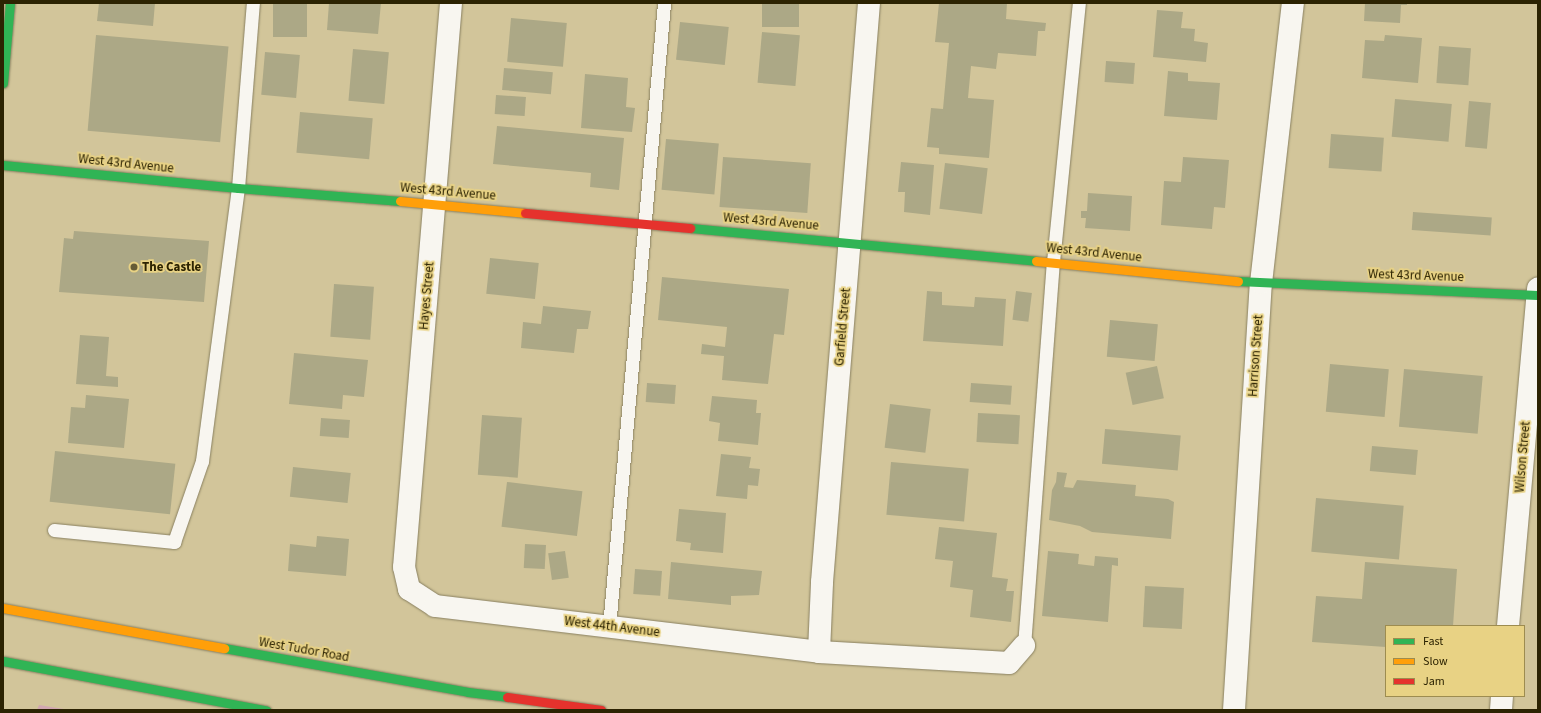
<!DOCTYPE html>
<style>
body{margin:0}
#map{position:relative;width:1541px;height:713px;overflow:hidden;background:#d2c59a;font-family:"Source Sans 3",sans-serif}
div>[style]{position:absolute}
.green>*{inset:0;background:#d1a7b1}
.building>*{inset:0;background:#aca886;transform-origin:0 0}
.roads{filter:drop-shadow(0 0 1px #898061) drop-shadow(0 0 1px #898061)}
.lane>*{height:13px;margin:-6.5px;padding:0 6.5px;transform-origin:6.5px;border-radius:6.5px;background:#f8f6f0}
.street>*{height:22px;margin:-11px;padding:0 11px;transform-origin:11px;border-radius:11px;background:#f8f6f0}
.fast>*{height:9px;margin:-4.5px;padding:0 4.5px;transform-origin:4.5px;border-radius:4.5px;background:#30b455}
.slow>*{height:9px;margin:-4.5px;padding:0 4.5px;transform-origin:4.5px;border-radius:4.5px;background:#ff9f0a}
.jam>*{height:9px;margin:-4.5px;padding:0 4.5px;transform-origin:4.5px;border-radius:4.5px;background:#e5322d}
.dots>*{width:11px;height:11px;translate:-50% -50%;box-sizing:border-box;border:2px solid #e8d284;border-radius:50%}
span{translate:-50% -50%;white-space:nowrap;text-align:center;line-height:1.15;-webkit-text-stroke:3.5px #e8d284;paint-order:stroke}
.street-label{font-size:13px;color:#2c2302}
.poi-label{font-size:13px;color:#2c2302;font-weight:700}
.left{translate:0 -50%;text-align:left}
.frame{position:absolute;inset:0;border:4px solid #2c2302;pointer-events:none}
.legend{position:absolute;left:1385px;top:625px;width:140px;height:72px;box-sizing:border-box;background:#e8d284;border:1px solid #9d8c50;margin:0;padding:5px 7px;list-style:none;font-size:12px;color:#2c2302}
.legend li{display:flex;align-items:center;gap:8px;height:20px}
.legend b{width:20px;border:1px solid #9d8c50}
</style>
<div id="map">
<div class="green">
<i style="clip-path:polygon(39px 705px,70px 710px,37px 710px)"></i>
</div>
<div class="building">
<i style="clip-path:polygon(99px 3px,155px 3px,153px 26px,97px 21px)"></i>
<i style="left:273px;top:3px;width:34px;height:34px"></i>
<i style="clip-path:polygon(329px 3px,381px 3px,378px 34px,327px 30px)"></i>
<i style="left:762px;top:3px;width:37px;height:24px"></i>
<i style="clip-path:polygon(939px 3px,1007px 3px,1006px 19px,1046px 23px,1045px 31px,1038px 31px,1036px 56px,998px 53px,996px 69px,971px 66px,968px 98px,994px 100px,989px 158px,939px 154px,939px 148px,927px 147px,931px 108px,943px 109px,949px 43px,935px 42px)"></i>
<i style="clip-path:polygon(1365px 3px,1407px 3px,1407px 5px,1401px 5px,1400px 23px,1364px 21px)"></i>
<i style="clip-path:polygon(1157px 10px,1183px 12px,1181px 28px,1195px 29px,1194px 41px,1208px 43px,1206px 62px,1153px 57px)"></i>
<i style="left:511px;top:18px;width:56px;height:44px;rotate:5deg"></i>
<i style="left:680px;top:22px;width:49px;height:38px;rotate:6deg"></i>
<i style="left:762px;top:32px;width:38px;height:51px;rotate:5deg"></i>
<i style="left:96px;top:35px;width:133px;height:96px;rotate:5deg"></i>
<i style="clip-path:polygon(1385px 35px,1422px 38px,1418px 83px,1362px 78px,1365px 40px,1384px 41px)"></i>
<i style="left:1439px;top:46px;width:32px;height:37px;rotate:4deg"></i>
<i style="left:353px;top:49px;width:36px;height:52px;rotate:5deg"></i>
<i style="left:265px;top:52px;width:35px;height:43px;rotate:5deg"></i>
<i style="left:1106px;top:61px;width:29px;height:21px;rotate:4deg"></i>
<i style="left:504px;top:68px;width:49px;height:22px;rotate:5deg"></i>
<i style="clip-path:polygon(1168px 71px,1188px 73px,1188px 81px,1220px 83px,1217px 120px,1164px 116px)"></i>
<i style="clip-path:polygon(585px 74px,628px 78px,626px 107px,635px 108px,632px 132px,581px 128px)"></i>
<i style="left:496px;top:95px;width:30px;height:19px;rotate:4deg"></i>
<i style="left:1395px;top:99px;width:57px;height:38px;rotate:5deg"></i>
<i style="left:1469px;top:101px;width:22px;height:46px;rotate:5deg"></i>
<i style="left:300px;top:112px;width:73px;height:41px;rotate:5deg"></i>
<i style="clip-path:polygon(497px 126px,624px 138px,619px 190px,590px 187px,591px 173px,493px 164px)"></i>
<i style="left:1331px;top:134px;width:53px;height:34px;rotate:4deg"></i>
<i style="left:666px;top:139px;width:53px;height:51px;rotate:5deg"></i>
<i style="left:723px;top:157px;width:88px;height:50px;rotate:4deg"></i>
<i style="clip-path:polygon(1183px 157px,1229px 160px,1225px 208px,1214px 207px,1212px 229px,1161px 225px,1164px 181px,1181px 182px)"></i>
<i style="clip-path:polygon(901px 162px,934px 165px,930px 215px,904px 212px,905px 192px,898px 192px)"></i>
<i style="left:945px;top:163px;width:43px;height:46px;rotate:7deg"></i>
<i style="clip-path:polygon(1088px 193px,1132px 196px,1130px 231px,1085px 228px,1086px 218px,1081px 218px,1081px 211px,1087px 211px)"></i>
<i style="left:1413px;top:212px;width:79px;height:18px;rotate:4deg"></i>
<i style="clip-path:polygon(74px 231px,209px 241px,204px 302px,59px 292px,64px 238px,73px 239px)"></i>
<i style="left:490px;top:258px;width:49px;height:36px;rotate:6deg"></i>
<i style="clip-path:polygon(662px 277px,789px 289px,784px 335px,774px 334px,768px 384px,722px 380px,724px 356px,701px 354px,702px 344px,725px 347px,727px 327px,658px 320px)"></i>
<i style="left:334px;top:284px;width:40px;height:53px;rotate:4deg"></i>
<i style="clip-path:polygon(927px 291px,942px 292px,942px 305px,974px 307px,975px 297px,1006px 299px,1003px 346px,923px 341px)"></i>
<i style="left:1016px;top:291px;width:16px;height:29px;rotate:7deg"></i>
<i style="clip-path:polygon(543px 306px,591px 311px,588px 329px,577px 329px,574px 353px,521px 348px,523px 322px,541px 324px)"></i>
<i style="left:1110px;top:320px;width:48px;height:37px;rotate:5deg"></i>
<i style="clip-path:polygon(80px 335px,109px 337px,106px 376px,118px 377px,118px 387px,76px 384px)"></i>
<i style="clip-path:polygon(294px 353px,368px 360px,364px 397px,343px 395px,342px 409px,289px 404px)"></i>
<i style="left:1330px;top:364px;width:59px;height:48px;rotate:5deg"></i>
<i style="left:1157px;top:366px;width:33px;height:32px;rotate:78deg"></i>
<i style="left:1404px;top:369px;width:79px;height:58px;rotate:5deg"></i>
<i style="left:647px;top:383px;width:29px;height:19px;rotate:4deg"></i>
<i style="left:971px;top:383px;width:41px;height:19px;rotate:4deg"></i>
<i style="clip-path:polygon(86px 395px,129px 399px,124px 448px,68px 443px,71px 407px,85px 408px)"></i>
<i style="clip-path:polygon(712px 396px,757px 400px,756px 413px,761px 413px,758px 445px,718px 441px,720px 423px,709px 421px)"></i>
<i style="left:890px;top:404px;width:41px;height:44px;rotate:7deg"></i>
<i style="left:978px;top:413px;width:42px;height:29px;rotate:3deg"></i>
<i style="left:482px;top:415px;width:40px;height:60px;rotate:4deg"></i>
<i style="left:321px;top:418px;width:29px;height:18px;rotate:4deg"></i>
<i style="left:1105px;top:429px;width:76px;height:35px;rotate:5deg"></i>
<i style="left:1372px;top:446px;width:46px;height:25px;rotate:5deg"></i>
<i style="left:55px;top:451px;width:121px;height:51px;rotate:6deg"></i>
<i style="clip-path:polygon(721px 454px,751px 457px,749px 468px,760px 469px,758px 486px,748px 485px,747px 499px,716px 496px)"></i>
<i style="left:891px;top:462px;width:78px;height:53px;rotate:5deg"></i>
<i style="left:293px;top:467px;width:58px;height:30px;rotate:6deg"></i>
<i style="clip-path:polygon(1057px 472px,1067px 473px,1064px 487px,1073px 488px,1077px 480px,1136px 485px,1135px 496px,1168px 499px,1174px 502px,1171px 539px,1092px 532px,1080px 526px,1049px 520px,1052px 490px,1056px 482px)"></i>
<i style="left:507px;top:482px;width:76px;height:45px;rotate:7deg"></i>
<i style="left:1316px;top:498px;width:88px;height:54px;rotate:5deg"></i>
<i style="clip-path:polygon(679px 509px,726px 513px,723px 553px,690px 550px,691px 543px,676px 541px)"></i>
<i style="clip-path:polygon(939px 527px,997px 533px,992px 577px,1008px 579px,1006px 591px,1014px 591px,1011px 622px,970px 617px,973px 590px,950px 587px,953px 561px,935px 559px)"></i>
<i style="clip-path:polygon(317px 536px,349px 539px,346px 576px,288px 571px,290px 544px,316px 547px)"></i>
<i style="left:525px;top:544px;width:21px;height:24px;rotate:3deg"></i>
<i style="left:565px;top:551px;width:27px;height:17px;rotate:82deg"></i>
<i style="clip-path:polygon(1048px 551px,1079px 554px,1078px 564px,1094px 566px,1095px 556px,1118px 558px,1118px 566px,1112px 565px,1108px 622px,1042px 616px)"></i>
<i style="clip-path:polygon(671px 562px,762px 571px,759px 595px,731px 596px,731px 605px,668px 599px)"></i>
<i style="clip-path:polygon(1365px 562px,1457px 569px,1453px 626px,1386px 626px,1386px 647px,1312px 642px,1316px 596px,1362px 599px)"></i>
<i style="left:635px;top:569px;width:27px;height:25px;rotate:4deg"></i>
<i style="left:1145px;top:586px;width:39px;height:41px;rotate:3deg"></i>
</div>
<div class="roads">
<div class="lane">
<i style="left:54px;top:530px;width:121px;rotate:5.7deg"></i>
<i style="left:174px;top:542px;width:86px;rotate:-70.9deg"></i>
<i style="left:202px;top:461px;width:275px;rotate:-82.5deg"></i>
<i style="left:238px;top:188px;width:186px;rotate:-85.4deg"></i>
<i style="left:609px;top:627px;width:626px;rotate:-84.96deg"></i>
<i style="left:1024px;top:646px;width:385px;rotate:-85.7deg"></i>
<i style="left:1053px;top:262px;width:260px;rotate:-84.3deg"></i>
</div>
<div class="street">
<i style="left:451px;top:3px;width:566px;rotate:94.76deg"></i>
<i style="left:404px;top:567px;width:23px;rotate:77deg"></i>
<i style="left:409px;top:589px;width:31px;rotate:33deg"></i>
<i style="left:435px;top:606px;width:387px;rotate:6.8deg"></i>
<i style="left:819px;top:652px;width:190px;rotate:3.3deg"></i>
<i style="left:1009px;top:663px;width:23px;rotate:-49deg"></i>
<i style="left:1508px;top:626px;width:339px;rotate:-84.9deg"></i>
<i style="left:819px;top:652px;width:70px;rotate:-87.5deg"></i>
<i style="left:822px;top:582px;width:581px;rotate:-85.36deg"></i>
<i style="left:1234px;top:710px;width:428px;rotate:-86.4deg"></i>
<i style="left:1261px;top:283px;width:282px;rotate:-83.5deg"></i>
<i style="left:1501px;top:710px;width:14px;rotate:-86deg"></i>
</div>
<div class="fast">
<i style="left:3px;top:83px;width:80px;rotate:-85deg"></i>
<i style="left:3px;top:165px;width:236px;rotate:5.6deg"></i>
<i style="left:238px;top:188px;width:163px;rotate:4.6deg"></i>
<i style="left:690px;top:228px;width:348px;rotate:5.4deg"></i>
<i style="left:1238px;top:281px;width:299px;rotate:2.7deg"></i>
<i style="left:224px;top:648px;width:248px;rotate:10.2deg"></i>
<i style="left:468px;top:692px;width:39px;rotate:7deg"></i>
<i style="left:3px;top:661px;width:268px;rotate:10.6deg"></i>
</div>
<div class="slow">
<i style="left:400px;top:201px;width:126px;rotate:5.5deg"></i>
<i style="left:1036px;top:261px;width:203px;rotate:5.7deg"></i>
<i style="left:3px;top:608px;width:225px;rotate:10.3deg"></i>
</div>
<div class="jam">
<i style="left:525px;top:213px;width:166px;rotate:5.2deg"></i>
<i style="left:507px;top:697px;width:95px;rotate:7.9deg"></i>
</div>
</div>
<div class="dots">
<i style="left:134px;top:267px;background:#665c37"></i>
</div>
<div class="street-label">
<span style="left:126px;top:164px;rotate:6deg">West 43rd Avenue</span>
<span style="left:448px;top:192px;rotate:5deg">West 43rd Avenue</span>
<span style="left:771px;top:222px;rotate:5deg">West 43rd Avenue</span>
<span style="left:1094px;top:253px;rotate:6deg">West 43rd Avenue</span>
<span style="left:1416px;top:276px;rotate:2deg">West 43rd Avenue</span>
<span style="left:427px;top:296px;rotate:-85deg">Hayes Street</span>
<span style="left:843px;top:327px;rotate:-85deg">Garfield Street</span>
<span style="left:1256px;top:356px;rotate:-86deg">Harrison Street</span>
<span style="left:1523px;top:457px;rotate:-85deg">Wilson Street</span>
<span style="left:612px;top:627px;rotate:7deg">West 44th Avenue</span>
<span style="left:304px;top:650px;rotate:10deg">West Tudor Road</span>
</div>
<div class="poi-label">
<span class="left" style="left:142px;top:267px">The Castle</span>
</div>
<div class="frame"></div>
<ul class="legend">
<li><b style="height:5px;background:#30b455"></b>Fast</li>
<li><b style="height:5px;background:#ff9f0a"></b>Slow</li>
<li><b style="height:5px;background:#e5322d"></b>Jam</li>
</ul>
</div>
